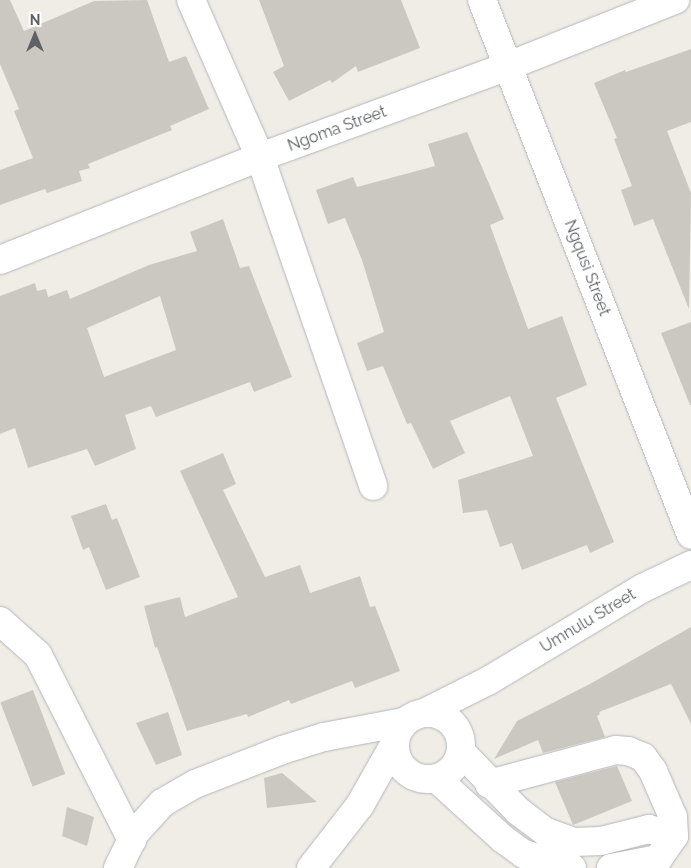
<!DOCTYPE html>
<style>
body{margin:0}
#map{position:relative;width:691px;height:868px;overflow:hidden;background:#efede6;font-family:Raleway,sans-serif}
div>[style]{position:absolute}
.building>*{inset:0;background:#cbc8c2;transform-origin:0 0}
.roads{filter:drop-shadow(0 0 1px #b3b6ba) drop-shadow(0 0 1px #b3b6ba)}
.minor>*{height:28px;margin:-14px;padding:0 14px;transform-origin:14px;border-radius:14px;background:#fff}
.minor>.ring{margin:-14px;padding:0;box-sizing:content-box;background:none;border:28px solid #fff;border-radius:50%}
span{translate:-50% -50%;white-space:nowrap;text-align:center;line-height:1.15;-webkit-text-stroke:5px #fff;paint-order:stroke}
.street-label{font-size:16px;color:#5e6165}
.north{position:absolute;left:10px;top:10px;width:50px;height:50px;-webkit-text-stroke:4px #fff;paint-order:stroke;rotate:0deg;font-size:14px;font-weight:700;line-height:20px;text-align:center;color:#5e6165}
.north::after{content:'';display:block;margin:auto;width:18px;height:22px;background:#5e6165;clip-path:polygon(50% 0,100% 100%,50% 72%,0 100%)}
</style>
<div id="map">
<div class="building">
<i style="clip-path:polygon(0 0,10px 0,24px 31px,94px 1px,147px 0,169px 62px,186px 56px,209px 109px,170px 126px,172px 130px,88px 164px,90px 168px,79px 171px,82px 181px,47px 193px,45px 189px,0 205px,0 170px,33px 158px,14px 111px,19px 109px,0 64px)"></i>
<i style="clip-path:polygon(259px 0,401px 0,420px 48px,358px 72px,356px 66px,332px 83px,330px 80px,289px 101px,273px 72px,284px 66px)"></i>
<i style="clip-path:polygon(691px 49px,691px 122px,667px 131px,691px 193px,689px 309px,653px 219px,634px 226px,621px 190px,632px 186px,614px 139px,617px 138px,594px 83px,625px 70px,626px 72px)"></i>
<i style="clip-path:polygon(467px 132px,504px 219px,490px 225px,528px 329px,562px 316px,587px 385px,556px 398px,614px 542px,590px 553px,587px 545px,522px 570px,512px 543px,500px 547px,487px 510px,463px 513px,458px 480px,533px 456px,510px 396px,450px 421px,465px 453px,433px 469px,411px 423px,407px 424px,383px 366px,367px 371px,357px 343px,384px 332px,362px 260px,345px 218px,328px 224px,316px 190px,353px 177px,357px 187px,435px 166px,428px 144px)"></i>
<i style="clip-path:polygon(evenodd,223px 219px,240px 268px,249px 266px,292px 377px,254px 392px,250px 382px,156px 417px,151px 406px,125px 415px,136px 449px,95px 466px,87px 449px,28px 468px,15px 428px,0 434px,0 296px,35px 283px,37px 291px,46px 289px,48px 297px,67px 290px,70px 299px,149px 265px,197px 251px,190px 232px,223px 219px,160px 296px,176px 350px,104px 377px,87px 328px,160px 296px)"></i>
<i style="clip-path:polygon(691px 322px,691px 405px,690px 405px,661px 333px)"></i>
<i style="clip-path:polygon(223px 453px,236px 484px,223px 490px,265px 577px,300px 565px,310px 593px,360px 576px,370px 607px,375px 606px,400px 671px,355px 688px,352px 681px,291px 704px,289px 700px,248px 717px,247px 714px,187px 731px,157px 647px,155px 648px,144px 606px,180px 597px,185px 617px,238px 597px,180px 471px)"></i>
<i style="clip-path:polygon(106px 504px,112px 520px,117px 518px,140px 577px,106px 590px,89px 547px,83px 550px,71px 516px)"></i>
<i style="clip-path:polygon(691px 627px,691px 724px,671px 684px,599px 712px,600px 714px,597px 716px,605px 737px,543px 753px,538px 740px,494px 759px,517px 721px,588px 685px)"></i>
<i style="left:33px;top:690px;width:90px;height:35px;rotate:69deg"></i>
<i style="clip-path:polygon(168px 712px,182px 755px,156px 765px,136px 723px)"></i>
<i style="clip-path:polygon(617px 766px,632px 801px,573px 825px,555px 782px)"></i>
<i style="clip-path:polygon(282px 773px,317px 802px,267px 808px,264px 778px)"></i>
<i style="clip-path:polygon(67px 807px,94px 817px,87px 846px,62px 836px)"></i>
</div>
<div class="roads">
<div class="minor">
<i style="left:191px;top:0;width:171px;rotate:66.3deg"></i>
<i style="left:260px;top:157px;width:348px;rotate:71deg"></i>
<i style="left:482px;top:0;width:574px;rotate:68.66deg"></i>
<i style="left:0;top:260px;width:280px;rotate:-21.6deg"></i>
<i style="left:260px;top:157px;width:264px;rotate:-20.1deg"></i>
<i style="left:508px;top:66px;width:180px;rotate:-21.6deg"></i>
<i style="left:0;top:621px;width:51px;rotate:41.8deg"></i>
<i style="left:38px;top:655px;width:208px;rotate:63.1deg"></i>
<i style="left:426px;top:712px;width:69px;rotate:-26.6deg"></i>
<i style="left:488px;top:681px;width:181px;rotate:-31deg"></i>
<i style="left:643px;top:588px;width:53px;rotate:-25.6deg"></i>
<i class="ring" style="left:395px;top:713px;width:38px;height:38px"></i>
<i style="left:462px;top:753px;width:81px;rotate:46deg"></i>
<i style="left:518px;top:811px;width:35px;rotate:37deg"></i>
<i style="left:546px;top:832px;width:30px;rotate:20deg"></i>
<i style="left:574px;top:842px;width:27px;rotate:-2deg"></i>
<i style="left:601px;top:841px;width:49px;rotate:-14deg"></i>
<i style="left:649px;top:829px;width:26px;rotate:16deg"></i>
<i style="left:437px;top:779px;width:89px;rotate:42.3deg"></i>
<i style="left:503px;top:839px;width:26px;rotate:36deg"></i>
<i style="left:524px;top:854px;width:50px;rotate:16.3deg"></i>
<i style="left:489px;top:784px;width:131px;rotate:-15deg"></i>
<i style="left:616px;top:750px;width:12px;rotate:5deg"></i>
<i style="left:628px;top:751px;width:16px;rotate:22deg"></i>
<i style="left:643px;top:757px;width:17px;rotate:54deg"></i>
<i style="left:653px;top:771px;width:50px;rotate:66.5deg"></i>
<i style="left:673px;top:817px;width:19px;rotate:87deg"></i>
<i style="left:674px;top:836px;width:28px;rotate:125deg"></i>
<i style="left:658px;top:859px;width:48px;rotate:169.2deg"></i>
<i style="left:118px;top:868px;width:39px;rotate:-64deg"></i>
<i style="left:135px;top:833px;width:40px;rotate:-48deg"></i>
<i style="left:162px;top:803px;width:38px;rotate:-30deg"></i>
<i style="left:195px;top:784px;width:93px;rotate:-21.3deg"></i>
<i style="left:282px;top:750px;width:44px;rotate:-17.2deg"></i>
<i style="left:324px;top:737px;width:81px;rotate:-10.6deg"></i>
<i style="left:311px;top:868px;width:80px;rotate:-52.1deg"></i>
<i style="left:360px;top:805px;width:69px;rotate:-60.5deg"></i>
</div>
</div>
<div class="street-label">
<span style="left:337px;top:129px;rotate:-20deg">Ngoma Street</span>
<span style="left:587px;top:268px;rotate:69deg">Ngqusi Street</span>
<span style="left:588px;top:621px;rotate:-31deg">Umnulu Street</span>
</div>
<div class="north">N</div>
</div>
